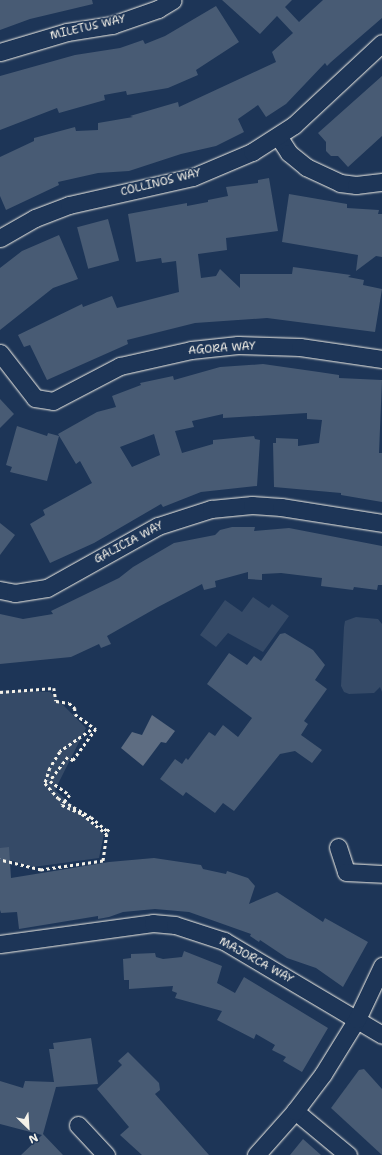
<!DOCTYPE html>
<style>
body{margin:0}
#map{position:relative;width:382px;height:1155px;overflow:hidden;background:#1d3557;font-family:"Shantell Sans",sans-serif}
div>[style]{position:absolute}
.green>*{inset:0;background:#354a67}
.water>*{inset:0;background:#5e6d82}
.building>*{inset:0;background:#485b74;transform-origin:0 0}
.path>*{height:2.5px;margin-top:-1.25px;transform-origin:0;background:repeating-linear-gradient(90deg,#f4f1e8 0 3px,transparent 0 6px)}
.roads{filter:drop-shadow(0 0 1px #f4f1e8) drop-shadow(0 0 1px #f4f1e8)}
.minor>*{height:17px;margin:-8.5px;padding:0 8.5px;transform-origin:8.5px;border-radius:8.5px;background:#1d3557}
span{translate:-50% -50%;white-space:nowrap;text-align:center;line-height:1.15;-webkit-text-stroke:3px #1d3557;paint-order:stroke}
.street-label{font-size:11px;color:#f4f1e8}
.north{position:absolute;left:8px;top:1107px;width:40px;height:40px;-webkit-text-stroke:3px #1d3557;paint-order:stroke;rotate:155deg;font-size:11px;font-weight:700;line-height:16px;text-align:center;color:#f4f1e8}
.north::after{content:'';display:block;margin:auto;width:14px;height:18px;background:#f4f1e8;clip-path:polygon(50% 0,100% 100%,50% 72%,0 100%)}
</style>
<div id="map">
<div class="green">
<i style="clip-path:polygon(253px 597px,269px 608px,272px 604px,289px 616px,263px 652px,228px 633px,216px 647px,200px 635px,225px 600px,242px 612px)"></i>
<i style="clip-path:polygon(356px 617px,378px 619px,382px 624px,382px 692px,380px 687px,374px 693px,349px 694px,344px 692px,341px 686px,344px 627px,345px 621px)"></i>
<i style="clip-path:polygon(0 690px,50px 692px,86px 728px,55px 790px,104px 834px,99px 858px,33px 867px,0 857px)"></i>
</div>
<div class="water">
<i style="clip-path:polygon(152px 715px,175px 731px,166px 743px,161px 742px,143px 766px,121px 748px,132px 732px,142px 735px)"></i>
</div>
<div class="building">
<i style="clip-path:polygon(0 0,92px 0,93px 4px,30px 19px,0 30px)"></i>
<i style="clip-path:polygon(222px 0,292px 0,285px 7px,299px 22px,323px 0,382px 0,382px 18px,331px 62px,327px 66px,325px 63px,286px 104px,266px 117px,258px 105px,238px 119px,244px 132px,216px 146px,181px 154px,129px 171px,98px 173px,58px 182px,59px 185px,6px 210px,0 196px,0 157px,34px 141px,34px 138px,75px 127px,76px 131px,98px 130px,98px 123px,133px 117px,130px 116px,178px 102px,179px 107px,276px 62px,272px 52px,293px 33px,277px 16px,260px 34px)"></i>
<i style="clip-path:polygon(216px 6px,239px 42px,196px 70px,198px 75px,168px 88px,127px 95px,126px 91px,104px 95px,105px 100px,59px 113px,57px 108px,0 130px,0 76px,75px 55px,120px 48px,143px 40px,145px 44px,165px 36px)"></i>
<i style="clip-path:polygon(382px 76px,382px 136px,348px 167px,338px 156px,331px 156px,326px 151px,326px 142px,318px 133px)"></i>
<i style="clip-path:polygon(269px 178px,278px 231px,226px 238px,227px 250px,198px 254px,201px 278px,216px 276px,220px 269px,240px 288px,240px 274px,292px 274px,293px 267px,351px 275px,348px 277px,364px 280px,363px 285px,382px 289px,375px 332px,267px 318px,195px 323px,127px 340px,128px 344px,47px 380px,30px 345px,24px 347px,18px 335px,82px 304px,83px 307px,112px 296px,117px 308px,179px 292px,176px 261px,162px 263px,161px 258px,136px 262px,128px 214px,187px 203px,187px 206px,208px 202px,208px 200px,228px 196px,226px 187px,258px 183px,258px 180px)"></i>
<i style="clip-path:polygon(289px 194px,347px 204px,347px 208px,379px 210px,378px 214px,382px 214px,382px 257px,376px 256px,356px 271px,358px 255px,282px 242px)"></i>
<i style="left:108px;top:219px;width:43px;height:32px;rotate:75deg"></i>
<i style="clip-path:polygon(59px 235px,78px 279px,53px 288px,0 330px,0 268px,22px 251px)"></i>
<i style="clip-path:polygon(evenodd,263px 364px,319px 372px,339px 375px,339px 378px,382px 380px,379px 453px,382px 453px,382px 502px,341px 495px,341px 493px,274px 487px,273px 443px,276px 443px,276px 438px,298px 439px,298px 446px,319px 443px,322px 420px,307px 419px,307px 413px,223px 418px,223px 414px,192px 421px,194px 427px,175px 431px,182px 453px,213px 444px,213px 440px,254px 436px,255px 439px,260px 440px,257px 486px,201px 492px,163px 507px,161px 504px,94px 543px,50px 563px,30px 524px,45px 515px,43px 510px,92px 483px,80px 461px,76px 464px,58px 434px,97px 412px,116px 407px,112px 396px,141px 385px,140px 383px,173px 376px,174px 380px,220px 367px,263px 364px,154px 434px,160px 455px,132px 467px,120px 447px,154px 434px)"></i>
<i style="clip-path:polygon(0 399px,14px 414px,0 428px)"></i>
<i style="clip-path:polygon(17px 426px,47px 436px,48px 433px,59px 436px,47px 481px,10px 472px,12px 467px,6px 465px)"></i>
<i style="clip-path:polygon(0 523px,15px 535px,0 555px)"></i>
<i style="clip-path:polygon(232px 527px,255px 527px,254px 531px,289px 528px,382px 546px,382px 585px,378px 585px,377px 590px,354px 587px,353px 590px,321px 586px,322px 578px,281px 573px,262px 574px,262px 580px,248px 579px,248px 572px,215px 581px,216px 587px,204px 590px,202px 584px,158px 607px,107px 636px,111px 644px,101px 648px,99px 644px,71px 657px,0 664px,0 614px,23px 619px,53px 614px,51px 611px,119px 578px,133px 567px,174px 543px,215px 535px,220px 530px)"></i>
<i style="clip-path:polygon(285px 633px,313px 650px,325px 665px,315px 680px,327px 689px,304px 721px,308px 724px,301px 735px,322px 750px,312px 763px,295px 751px,280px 754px,234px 811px,223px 803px,215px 813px,186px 792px,183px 796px,160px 779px,175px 759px,182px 764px,186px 758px,188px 760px,209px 732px,215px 736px,223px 725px,238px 737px,252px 718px,207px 684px,229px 653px,247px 665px,254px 656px,261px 661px,280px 634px)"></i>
<i style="clip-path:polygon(9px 847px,11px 878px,109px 862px,154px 858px,201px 865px,203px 869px,226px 874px,227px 871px,248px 878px,255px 886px,249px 904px,277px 892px,323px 922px,325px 918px,368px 942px,343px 987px,316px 968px,287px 958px,260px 940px,259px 942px,250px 936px,251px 934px,189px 912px,155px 909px,123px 912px,109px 917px,98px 919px,98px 916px,19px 929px,17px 912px,1px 913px,0 910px,0 848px)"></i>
<i style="clip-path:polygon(184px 951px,222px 966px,217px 983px,235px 993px,244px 977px,328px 1028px,302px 1072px,283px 1061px,286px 1057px,272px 1050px,275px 1045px,256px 1034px,254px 1039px,217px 1020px,222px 1011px,175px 998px,177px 993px,172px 991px,173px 986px,129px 989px,129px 980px,124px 980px,123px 959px,131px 958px,131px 954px,155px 953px,156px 957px,163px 959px,182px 957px)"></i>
<i style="clip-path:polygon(91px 1038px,98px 1084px,56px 1087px,43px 1134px,63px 1155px,21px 1155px,42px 1135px,0 1124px,0 1081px,23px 1088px,25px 1081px,54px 1082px,49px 1049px,54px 1049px,53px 1043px)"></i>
<i style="clip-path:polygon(128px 1052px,159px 1083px,160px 1090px,155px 1094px,209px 1155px,142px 1155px,120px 1135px,129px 1127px,97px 1089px,122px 1065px,118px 1061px)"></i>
<i style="clip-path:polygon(364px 1069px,382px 1089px,382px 1155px,331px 1108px,359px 1070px)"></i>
<i style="clip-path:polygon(303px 1139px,321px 1155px,290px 1155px)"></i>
</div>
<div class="path">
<i style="left:0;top:692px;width:54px;rotate:-4.2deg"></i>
<i style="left:54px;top:688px;width:13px;rotate:81deg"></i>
<i style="left:56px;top:701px;width:13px;rotate:9deg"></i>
<i style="left:69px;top:703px;width:8px;rotate:40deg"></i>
<i style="left:75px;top:708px;width:6px;rotate:90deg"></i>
<i style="left:75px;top:714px;width:26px;rotate:36deg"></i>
<i style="left:96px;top:729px;width:39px;rotate:126deg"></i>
<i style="left:73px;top:761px;width:6px;rotate:-141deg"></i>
<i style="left:68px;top:757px;width:30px;rotate:127deg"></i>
<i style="left:50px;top:781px;width:24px;rotate:35deg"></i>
<i style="left:70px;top:795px;width:13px;rotate:129deg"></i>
<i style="left:62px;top:805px;width:22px;rotate:24deg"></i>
<i style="left:82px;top:814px;width:32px;rotate:39deg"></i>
<i style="left:107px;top:834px;width:27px;rotate:98deg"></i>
<i style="left:103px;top:861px;width:63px;rotate:171.7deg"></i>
<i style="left:41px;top:870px;width:42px;rotate:-166.3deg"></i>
<i style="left:91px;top:730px;width:38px;rotate:145deg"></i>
<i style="left:60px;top:752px;width:19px;rotate:122deg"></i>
<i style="left:50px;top:768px;width:16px;rotate:108deg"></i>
<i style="left:45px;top:783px;width:20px;rotate:49deg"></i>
<i style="left:58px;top:798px;width:38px;rotate:30deg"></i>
<i style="left:91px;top:817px;width:21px;rotate:41deg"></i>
<i style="left:107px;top:831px;width:3px;rotate:-45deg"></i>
</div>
<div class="roads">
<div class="minor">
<i style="left:0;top:52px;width:70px;rotate:-16.6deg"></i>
<i style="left:67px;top:32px;width:46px;rotate:-8.8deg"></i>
<i style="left:112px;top:25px;width:49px;rotate:-19.2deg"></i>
<i style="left:158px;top:9px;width:17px;rotate:-31deg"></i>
<i style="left:278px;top:136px;width:20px;rotate:57deg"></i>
<i style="left:289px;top:153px;width:22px;rotate:39deg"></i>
<i style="left:306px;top:167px;width:38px;rotate:25deg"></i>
<i style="left:340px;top:183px;width:16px;rotate:7deg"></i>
<i style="left:356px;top:185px;width:26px;rotate:-7deg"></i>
<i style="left:0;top:238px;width:40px;rotate:-29.7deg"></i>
<i style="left:35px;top:218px;width:36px;rotate:-21deg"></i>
<i style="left:69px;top:205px;width:127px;rotate:-12.7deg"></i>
<i style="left:193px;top:177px;width:64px;rotate:-23deg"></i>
<i style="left:252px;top:152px;width:50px;rotate:-32.7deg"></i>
<i style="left:294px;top:125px;width:120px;rotate:-43deg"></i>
<i style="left:0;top:353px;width:57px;rotate:52.1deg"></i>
<i style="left:35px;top:398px;width:18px;rotate:9deg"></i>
<i style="left:53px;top:401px;width:76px;rotate:-27.6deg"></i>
<i style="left:120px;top:366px;width:73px;rotate:-12.7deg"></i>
<i style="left:191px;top:350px;width:47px;rotate:-6.1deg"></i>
<i style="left:238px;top:345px;width:62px;rotate:1.8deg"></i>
<i style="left:300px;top:347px;width:83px;rotate:8.3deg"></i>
<i style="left:0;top:590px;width:15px;rotate:11deg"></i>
<i style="left:15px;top:593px;width:32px;rotate:-9deg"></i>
<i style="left:47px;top:588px;width:127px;rotate:-29.2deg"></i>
<i style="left:158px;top:526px;width:56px;rotate:-17.8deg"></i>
<i style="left:211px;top:509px;width:41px;rotate:-5.6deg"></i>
<i style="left:252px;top:505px;width:29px;rotate:4deg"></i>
<i style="left:281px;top:507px;width:102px;rotate:9deg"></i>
<i style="left:338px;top:847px;width:26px;rotate:72deg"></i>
<i style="left:346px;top:872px;width:36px;rotate:3deg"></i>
<i style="left:0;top:944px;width:154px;rotate:-7.8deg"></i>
<i style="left:153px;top:923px;width:22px;rotate:5deg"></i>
<i style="left:175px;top:925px;width:52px;rotate:18.1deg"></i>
<i style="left:224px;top:941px;width:184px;rotate:30.7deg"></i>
<i style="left:295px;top:1111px;width:69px;rotate:39.7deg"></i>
<i style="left:78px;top:1125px;width:41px;rotate:47deg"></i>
<i style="left:256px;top:1155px;width:59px;rotate:-48.4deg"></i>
<i style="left:295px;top:1111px;width:46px;rotate:-52.9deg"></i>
<i style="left:323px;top:1074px;width:65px;rotate:-58.3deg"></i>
<i style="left:357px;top:1019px;width:59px;rotate:-64.7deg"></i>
</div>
</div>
<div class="street-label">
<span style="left:88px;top:28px;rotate:-13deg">MILETUS WAY</span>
<span style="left:161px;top:183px;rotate:-14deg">COLLINOS WAY</span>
<span style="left:222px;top:349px;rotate:-4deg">AGORA WAY</span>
<span style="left:129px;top:543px;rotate:-28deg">GALICIA WAY</span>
<span style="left:256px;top:961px;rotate:29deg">MAJORCA WAY</span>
</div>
<div class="north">N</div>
</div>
